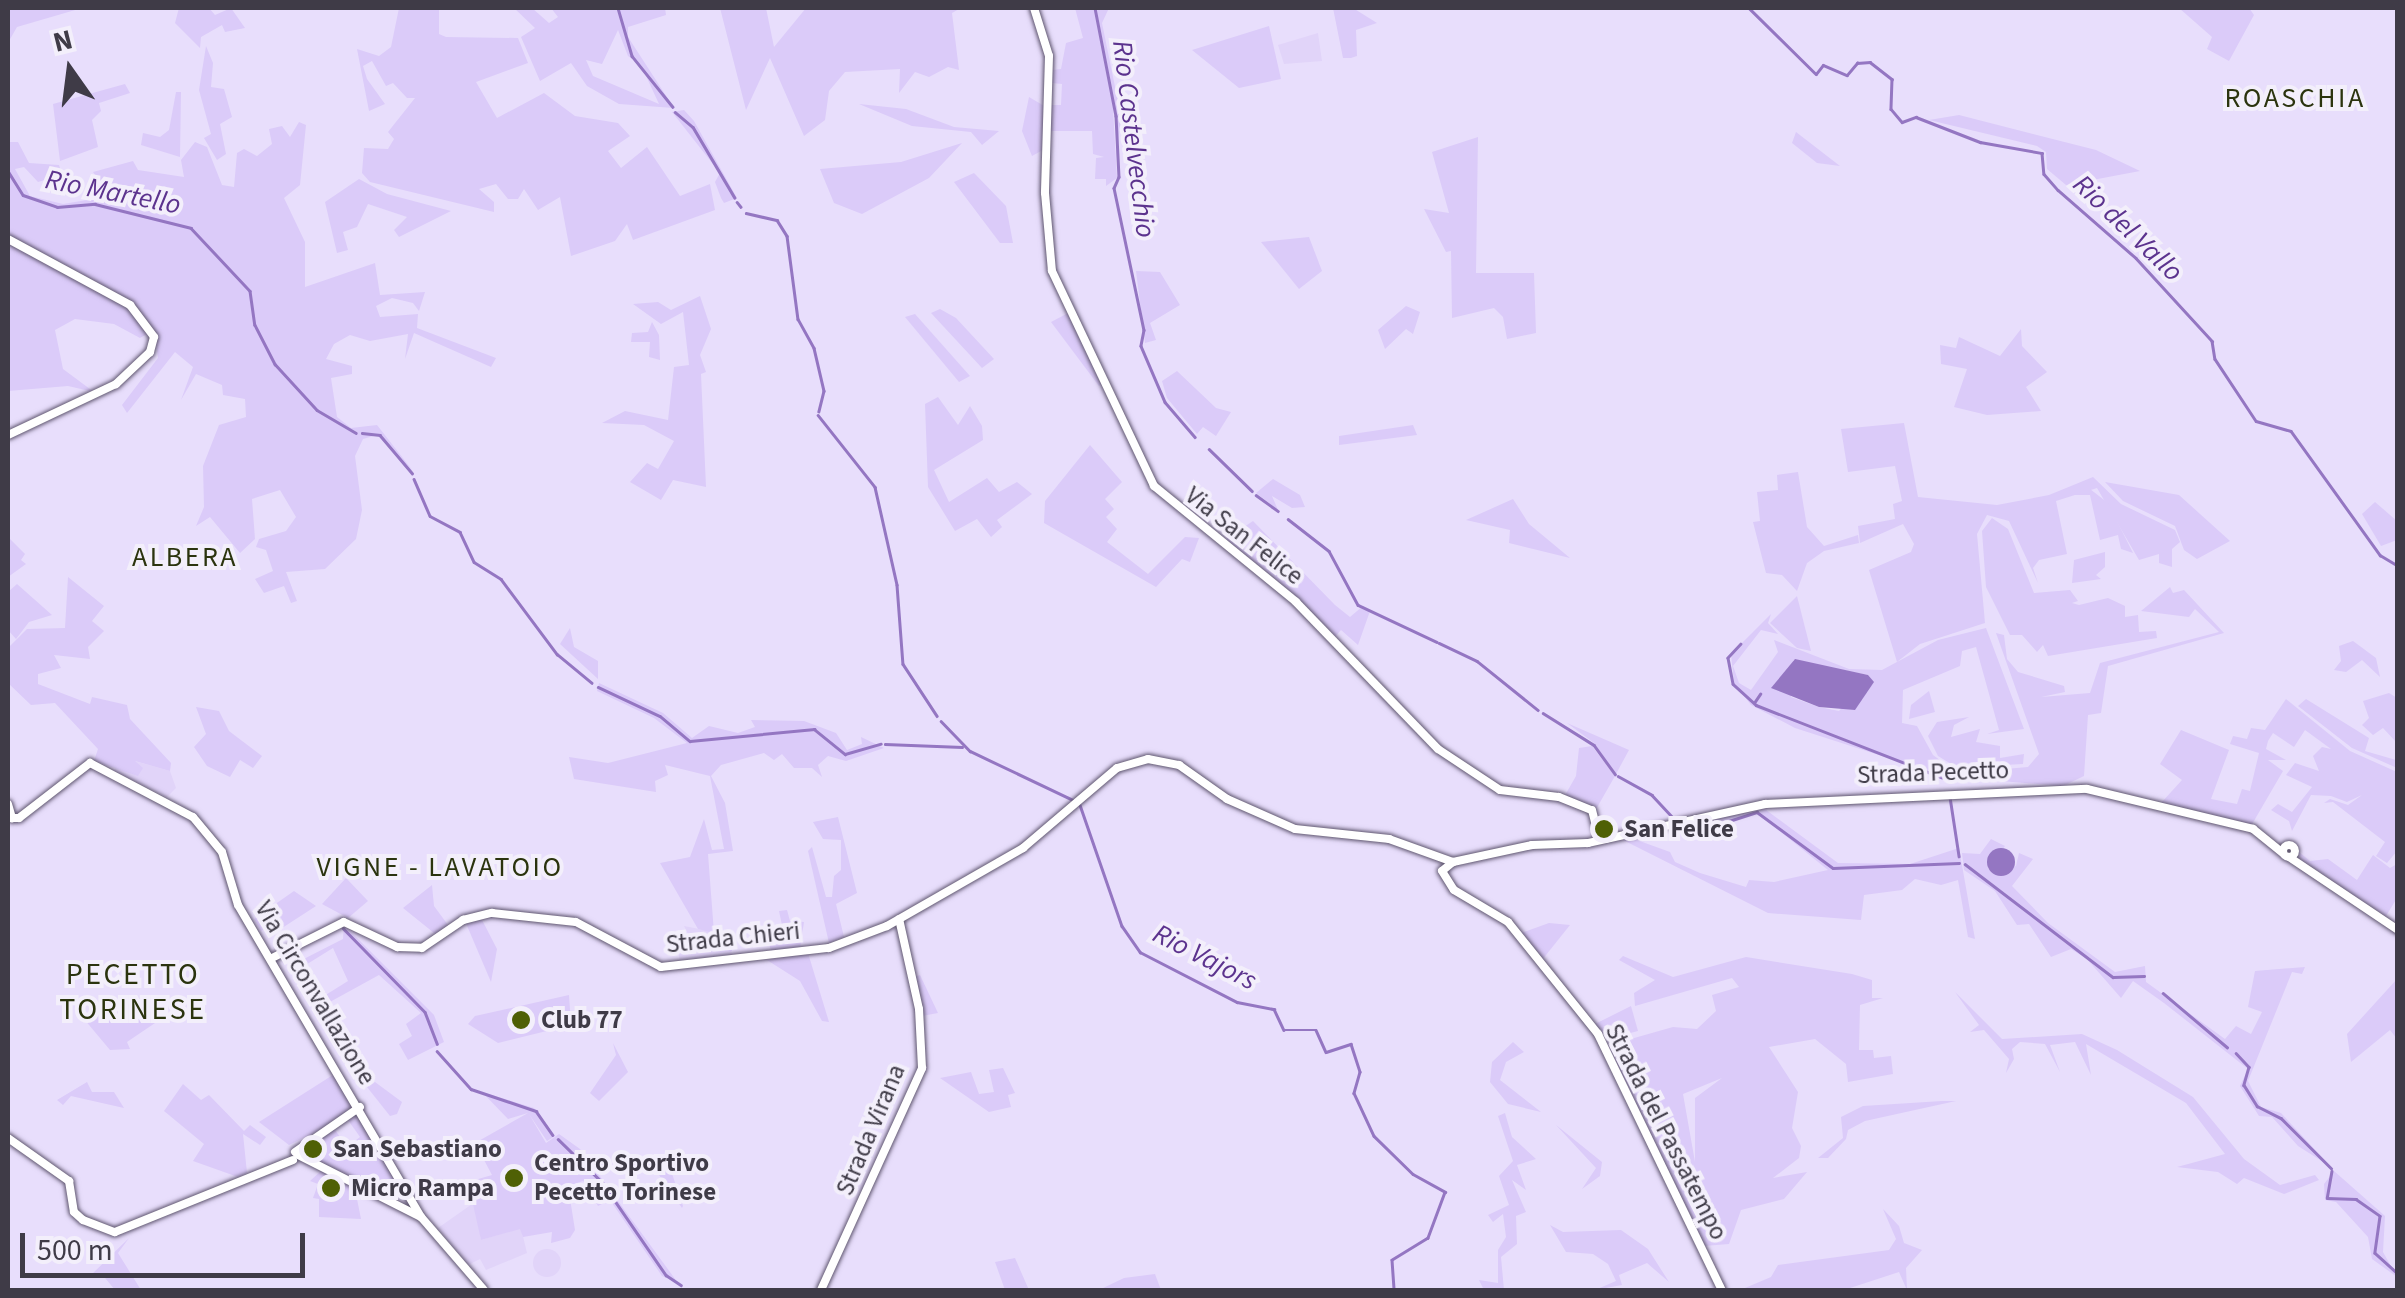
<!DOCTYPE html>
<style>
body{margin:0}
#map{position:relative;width:2405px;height:1298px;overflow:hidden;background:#e8defc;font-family:"Source Sans 3",sans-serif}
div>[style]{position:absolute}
.built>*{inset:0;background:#e1d4f9}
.round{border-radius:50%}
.green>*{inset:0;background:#dbcbf9}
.water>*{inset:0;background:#9476c2}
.stream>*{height:2.5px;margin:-1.25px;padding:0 1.25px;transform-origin:1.25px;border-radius:1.25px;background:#9476c2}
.roads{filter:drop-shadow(0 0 2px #5f566f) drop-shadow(0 0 2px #5f566f)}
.secondary>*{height:8px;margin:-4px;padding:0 4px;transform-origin:4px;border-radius:4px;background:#fff}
.secondary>.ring{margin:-4px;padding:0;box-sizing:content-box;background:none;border:8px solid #fff;border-radius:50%}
.dots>*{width:28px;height:28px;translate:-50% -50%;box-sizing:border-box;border:5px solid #f3effb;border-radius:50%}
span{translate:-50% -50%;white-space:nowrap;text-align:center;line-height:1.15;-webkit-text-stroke:8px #f3effb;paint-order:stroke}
.street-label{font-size:25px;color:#3f3b47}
.poi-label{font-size:25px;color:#3f3b47;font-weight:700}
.left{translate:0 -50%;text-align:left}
.neighbourhood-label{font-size:28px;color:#2b340e;letter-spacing:2.5px}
.water-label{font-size:28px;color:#5c338e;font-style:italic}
.quarter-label{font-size:30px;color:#2b340e;letter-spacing:2.5px}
.frame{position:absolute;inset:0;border:10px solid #3f3b47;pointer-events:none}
.north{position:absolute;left:20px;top:20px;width:100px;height:100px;-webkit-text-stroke:8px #f3effb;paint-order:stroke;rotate:346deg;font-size:28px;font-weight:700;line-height:40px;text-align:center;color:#3f3b47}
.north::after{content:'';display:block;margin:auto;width:35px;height:45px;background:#3f3b47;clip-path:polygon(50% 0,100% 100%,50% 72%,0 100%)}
.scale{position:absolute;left:20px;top:1233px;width:285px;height:45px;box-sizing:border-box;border:5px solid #3f3b47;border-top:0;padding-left:12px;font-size:30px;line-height:35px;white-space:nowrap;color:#3f3b47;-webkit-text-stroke:8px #f3effb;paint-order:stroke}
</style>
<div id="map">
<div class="built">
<i style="clip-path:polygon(1318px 33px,1322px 61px,1284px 64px,1278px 45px)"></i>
<i style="clip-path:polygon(120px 757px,170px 771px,176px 788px,167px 797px,114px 771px)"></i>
<i style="clip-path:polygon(684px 926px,730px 935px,732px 958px,680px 963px,677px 942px,688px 934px)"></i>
<i style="clip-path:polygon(475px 1202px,481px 1240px,521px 1228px,527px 1253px,486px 1270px,480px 1259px,468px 1265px,438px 1228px)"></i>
<i class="round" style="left:533px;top:1249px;width:28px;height:28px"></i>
</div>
<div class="green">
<i style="clip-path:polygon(8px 8px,82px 8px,17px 27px,9px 41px)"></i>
<i style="clip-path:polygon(179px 8px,209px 8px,215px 15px,231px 8px,245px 28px,225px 32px,222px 25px,201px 37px,200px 48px,175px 23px)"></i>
<i style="clip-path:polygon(399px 8px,439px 8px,439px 34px,446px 37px,518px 38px,528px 63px,476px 82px,497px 118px,544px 93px,575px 116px,618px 123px,630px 136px,608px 151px,621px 168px,647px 147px,680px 196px,710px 184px,715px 210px,633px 240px,627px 224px,615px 241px,571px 256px,560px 197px,538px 210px,524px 189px,518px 199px,508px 199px,496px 184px,479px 189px,494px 202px,494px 212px,370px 182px,362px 173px,364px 148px,388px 149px,394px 139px,388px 132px,415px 98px,407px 98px,393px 83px,386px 86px,372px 61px,363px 66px,367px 79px,385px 104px,369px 111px,357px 49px,379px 56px,391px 47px)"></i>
<i style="clip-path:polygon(evenodd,514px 8px,532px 8px,549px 23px,558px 17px,551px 8px,665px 8px,666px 15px,628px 27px,628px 37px,674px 108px,619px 104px,587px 86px,571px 63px,540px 81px,521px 37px,535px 28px,514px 8px,618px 30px,628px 56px,641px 65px,659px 104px,593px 76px,586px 60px,602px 64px,618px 30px)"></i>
<i style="clip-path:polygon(720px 8px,766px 8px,774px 47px,806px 8px,961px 8px,952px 13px,959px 70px,948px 67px,929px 77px,915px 72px,899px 93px,900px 69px,845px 72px,829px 91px,825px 120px,804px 136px,770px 58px,746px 110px)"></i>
<i style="clip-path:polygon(1075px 8px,1094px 8px,1112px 90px,1117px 178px,1106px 186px,1106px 179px,1095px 179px,1096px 158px,1104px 157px,1093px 154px,1092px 131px,1050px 131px,1051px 105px,1061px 105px,1062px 84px,1052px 83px,1052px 70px,1061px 69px,1066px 43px,1083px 38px)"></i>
<i style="clip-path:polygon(1096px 8px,1109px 8px,1102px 23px,1121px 116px,1116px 162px,1117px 116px)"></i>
<i style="clip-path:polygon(1333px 8px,1353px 8px,1377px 23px,1356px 30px,1357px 56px,1351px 58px,1343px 58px)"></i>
<i style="clip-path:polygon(2179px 8px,2249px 8px,2254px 15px,2229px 61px,2207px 49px,2212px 37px)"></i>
<i style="clip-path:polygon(1269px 26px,1281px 79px,1239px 88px,1192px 50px)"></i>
<i style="clip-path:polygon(206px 46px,213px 63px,211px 87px,224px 89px,232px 117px,220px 124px,226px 154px,217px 160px,204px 138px,211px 134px,199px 90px)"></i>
<i style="clip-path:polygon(125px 84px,130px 93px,99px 103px,101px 111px,92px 120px,98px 147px,60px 161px,53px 104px)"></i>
<i style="clip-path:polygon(176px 92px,181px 92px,180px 157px,141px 145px,143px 133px,160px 137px,169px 130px)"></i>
<i style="clip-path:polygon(1029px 97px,1046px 107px,1043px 150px,1032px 156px,1022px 131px)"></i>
<i style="clip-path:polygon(859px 104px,906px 109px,954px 127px,999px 131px,982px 145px,971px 132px,912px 126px)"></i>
<i style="clip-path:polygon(684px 110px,694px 121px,737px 198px,724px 203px,721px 198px,715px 182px,720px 173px,672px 112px)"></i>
<i style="clip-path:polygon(1959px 115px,2096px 150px,2140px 171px,2066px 185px,2047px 169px,2046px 152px,2037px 146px,1929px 120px)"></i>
<i style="clip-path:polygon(299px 122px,306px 125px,300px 185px,284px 198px,305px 242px,305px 287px,375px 263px,380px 295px,425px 292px,419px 311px,413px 303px,392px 298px,376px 306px,380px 317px,418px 314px,417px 328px,496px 358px,491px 367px,414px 333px,405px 359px,408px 334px,370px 341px,350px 335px,334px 344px,326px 359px,352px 366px,352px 374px,331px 378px,337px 417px,351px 428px,377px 425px,413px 471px,377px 435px,363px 439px,355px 456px,362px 510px,356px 539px,325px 569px,286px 572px,297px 601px,291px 603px,284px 586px,264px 593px,255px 579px,273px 571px,266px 550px,256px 547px,259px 539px,286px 531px,296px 517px,280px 490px,252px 499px,255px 539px,240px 553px,210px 517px,196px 526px,204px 507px,203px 466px,219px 425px,246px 417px,245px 399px,223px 395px,222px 385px,196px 374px,181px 400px,193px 367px,175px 352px,127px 413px,122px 405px,158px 358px,154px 330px,140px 338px,114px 324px,75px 319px,55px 330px,63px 369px,94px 392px,68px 386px,8px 391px,8px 142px,18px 142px,29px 163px,59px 165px,62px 175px,38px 182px,24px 167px,15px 169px,30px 196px,63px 204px,87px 200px,101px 183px,93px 172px,133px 161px,138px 170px,184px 177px,181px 160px,195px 142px,207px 147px,222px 185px,234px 187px,237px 153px,244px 149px,257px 156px,272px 144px,269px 129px,282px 126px,290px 137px)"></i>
<i style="clip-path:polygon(1796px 132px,1840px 166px,1817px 163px,1792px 143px)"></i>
<i style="clip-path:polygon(1478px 137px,1476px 273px,1534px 273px,1536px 333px,1507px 339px,1503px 317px,1494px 308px,1452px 318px,1451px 251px,1446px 252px,1424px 209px,1449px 213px,1432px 152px)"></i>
<i style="clip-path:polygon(962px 143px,929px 178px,862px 214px,834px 203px,820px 169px,901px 162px)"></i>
<i style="clip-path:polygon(974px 173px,1006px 206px,1013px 243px,1000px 243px,954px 182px)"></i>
<i style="clip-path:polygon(359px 179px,387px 194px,451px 211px,399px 237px,394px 230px,407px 217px,368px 204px,357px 227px,343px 232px,348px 250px,337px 253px,325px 202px)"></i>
<i style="clip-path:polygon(1309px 237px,1322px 271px,1299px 289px,1261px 242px)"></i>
<i style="clip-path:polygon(1136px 271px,1160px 272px,1180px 305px,1150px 323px,1156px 340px,1145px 343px)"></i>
<i style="clip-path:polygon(700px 296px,711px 329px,700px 355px,706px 372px,701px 374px,706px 487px,673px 480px,661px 500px,630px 482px,647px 463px,658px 469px,674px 441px,644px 425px,602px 423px,625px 411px,668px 420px,674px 367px,689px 365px,683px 312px,661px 324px,633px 304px,658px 302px,671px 310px)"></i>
<i style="clip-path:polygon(1406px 306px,1420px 312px,1413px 334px,1406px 329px,1385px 349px,1378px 330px)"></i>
<i style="clip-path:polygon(940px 309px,956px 318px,994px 359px,982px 368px,931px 313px)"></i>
<i style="clip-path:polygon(1072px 311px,1103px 383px,1099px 386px,1051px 322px)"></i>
<i style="clip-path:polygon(915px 314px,970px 376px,959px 382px,905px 317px)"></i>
<i style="clip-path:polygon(652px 322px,659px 335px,660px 360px,649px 357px,650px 342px,631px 342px,632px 333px,648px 332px)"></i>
<i style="clip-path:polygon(2021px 329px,2022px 346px,2047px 372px,2026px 387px,2041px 411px,1987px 415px,1954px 407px,1967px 369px,1941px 364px,1940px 345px,1956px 348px,1959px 337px,2000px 356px)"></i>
<i style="clip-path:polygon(1177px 371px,1216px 408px,1231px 412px,1216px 436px,1203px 427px,1197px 434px,1167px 398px,1162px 381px)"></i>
<i style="clip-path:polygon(938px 397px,958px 425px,970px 406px,982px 426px,983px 440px,934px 470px,949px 502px,987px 478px,999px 492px,1017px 482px,1032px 494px,997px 520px,1002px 527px,991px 537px,977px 519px,955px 531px,928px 487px,925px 404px)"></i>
<i style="clip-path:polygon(1904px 423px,1918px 497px,1997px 505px,2049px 495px,2093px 477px,2121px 504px,2175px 530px,2180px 542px,2172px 549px,2172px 567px,2159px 563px,2159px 554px,2139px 560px,2097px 488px,2056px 501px,2067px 554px,2039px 560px,2033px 568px,2038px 583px,2009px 521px,1987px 515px,1977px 534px,1985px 623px,1920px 644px,1897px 662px,1869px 570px,1911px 552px,1914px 544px,1903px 524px,1860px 543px,1858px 526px,1895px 519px,1893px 504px,1902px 501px,1895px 466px,1848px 472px,1841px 429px)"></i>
<i style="clip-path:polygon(1413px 425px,1417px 435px,1339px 445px,1339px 436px)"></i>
<i style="clip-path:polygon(1090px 445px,1122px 482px,1105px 499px,1114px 509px,1106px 517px,1117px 529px,1107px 542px,1148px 574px,1185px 537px,1199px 538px,1190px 562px,1182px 559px,1156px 587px,1044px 523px,1045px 501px)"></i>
<i style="clip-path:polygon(1798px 472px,1807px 527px,1824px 546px,1858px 535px,1859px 543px,1824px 551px,1807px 563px,1797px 591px,1782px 575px,1766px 573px,1753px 522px,1760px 521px,1757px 492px,1778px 490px,1777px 475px)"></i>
<i style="clip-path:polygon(1273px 479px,1300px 495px,1305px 507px,1292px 508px,1272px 496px,1278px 510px,1256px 493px)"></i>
<i style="clip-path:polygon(2105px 482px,2179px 495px,2230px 541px,2197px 559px,2184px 550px,2175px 526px,2123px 501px)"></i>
<i style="clip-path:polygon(2090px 489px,2108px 503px,2133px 553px,2121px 549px,2118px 535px,2100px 540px,2090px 495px,2072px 495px)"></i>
<i style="clip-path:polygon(1513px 499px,1529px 524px,1570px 558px,1509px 543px,1510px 530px,1466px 520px)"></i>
<i style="clip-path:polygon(2375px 502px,2397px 521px,2397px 540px,2381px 546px,2362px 514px)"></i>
<i style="clip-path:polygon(1992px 518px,2008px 529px,2034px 593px,2070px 590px,2078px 601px,2072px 603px,2079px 605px,2108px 598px,2125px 606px,2125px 617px,2138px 615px,2139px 632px,2156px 631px,2157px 638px,2048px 656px,2043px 645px,2037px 652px,2022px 635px,2010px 635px,1986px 587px,1982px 531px)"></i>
<i style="clip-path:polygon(1253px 521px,1335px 605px,1350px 617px,1363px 606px,1370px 611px,1358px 645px,1341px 630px,1334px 638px,1226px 539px)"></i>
<i style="clip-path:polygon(8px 537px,25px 554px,21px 560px,26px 564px,8px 577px)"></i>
<i style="clip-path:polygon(2105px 552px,2105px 567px,2096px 575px,2101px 579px,2072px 583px,2074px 560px)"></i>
<i style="clip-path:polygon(68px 577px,104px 606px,92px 621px,104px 631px,88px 647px,90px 659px,54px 655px,61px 668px,38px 674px,38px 684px,90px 704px,92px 697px,127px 705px,130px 719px,171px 763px,170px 771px,135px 761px,143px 768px,138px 776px,94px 761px,98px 749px,55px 703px,31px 705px,8px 683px,8px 648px,27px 629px,65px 628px)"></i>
<i style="clip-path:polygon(17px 584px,52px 615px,29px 622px,16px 639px,8px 630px,8px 592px)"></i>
<i style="clip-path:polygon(2170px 587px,2173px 593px,2184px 590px,2224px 633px,2108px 666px,2101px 713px,2088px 715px,2084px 776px,2063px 786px,1976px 779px,1982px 771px,2028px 767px,2039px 754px,1996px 633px,2004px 635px,2007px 659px,2018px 672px,2064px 686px,2065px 692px,2041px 697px,2090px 693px,2100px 663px,2219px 632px,2195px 609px,2189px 617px,2141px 611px)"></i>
<i style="clip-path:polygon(1797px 596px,1811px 651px,1797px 648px,1770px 623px)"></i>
<i style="clip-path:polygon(evenodd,1771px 614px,1768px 623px,1778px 634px,1761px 630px,1733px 666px,1739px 683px,1751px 690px,1778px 652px,1774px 640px,1849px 669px,1882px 670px,1938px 640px,1986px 628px,2024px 729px,1987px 734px,1999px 730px,1976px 647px,1962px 651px,1960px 666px,1903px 690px,1902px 723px,1917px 726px,1933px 755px,1948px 766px,1944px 776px,1795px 728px,1751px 705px,1734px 683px,1731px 654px,1771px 614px,1793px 660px,1868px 675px,1869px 677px,1839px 711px,1819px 707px,1791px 697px,1793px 660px)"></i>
<i style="clip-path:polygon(570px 628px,574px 647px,598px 661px,598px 679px,560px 644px)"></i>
<i style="clip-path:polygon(2353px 641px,2376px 658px,2380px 677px,2362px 660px,2346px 672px,2334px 670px,2341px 661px,2339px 646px)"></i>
<i style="clip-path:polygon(599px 683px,663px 713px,692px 738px,709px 726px,738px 733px,755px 727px,751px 720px,804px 721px,836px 733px,847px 750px,862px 744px,861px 737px,884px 748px,846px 761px,828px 756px,818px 765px,822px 777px,812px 768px,794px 768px,782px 754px,774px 760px,764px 753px,721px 765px,711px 776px,725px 803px,733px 851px,708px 854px,714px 933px,698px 929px,660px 863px,690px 857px,704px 819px,712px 850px,724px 849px,710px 776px,665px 765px,668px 775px,655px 781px,656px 792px,574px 779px,569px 757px,608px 763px,687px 743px,654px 718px,597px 691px)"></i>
<i style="clip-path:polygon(1929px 691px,1935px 712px,1909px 719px,1911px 705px)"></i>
<i style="clip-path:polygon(2389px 693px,2397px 698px,2397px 743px,2383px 728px,2373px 735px,2362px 725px,2369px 718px,2363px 701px)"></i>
<i style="clip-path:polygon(2286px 699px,2350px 751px,2397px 772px,2397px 851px,2387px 863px,2376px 856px,2385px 842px,2333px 802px,2324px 803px,2330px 799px,2348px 805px,2362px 795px,2347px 802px,2331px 796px,2311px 795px,2292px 831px,2289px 821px,2271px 810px,2278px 804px,2292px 812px,2312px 787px,2286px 775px,2295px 763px,2319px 771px,2313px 756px,2322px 747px,2331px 749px,2305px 730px,2294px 747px,2273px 733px,2268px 741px,2266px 749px,2286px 760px,2268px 760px,2283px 771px,2251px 826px,2161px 803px,2182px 780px,2160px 764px,2181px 730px,2229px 750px,2211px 799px,2237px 804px,2242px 789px,2250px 791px,2259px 753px,2230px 744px,2233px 736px,2247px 739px,2251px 728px,2265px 730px)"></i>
<i style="clip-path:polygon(2306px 699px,2369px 738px,2365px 751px,2396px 760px,2397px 768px,2352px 748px,2298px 706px)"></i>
<i style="clip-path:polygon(196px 707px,219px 711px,229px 731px,262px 756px,253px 768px,240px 760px,230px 777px,207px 766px,194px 747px,206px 734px)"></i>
<i style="clip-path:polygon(1969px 717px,1954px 725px,1951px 737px,1980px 729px,1976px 742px,2000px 746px,2000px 758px,2024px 754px,2023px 764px,1984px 766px,1971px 776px,1938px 756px,1928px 736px,1937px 722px)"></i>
<i style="clip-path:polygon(1567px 723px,1629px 750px,1616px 774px,1594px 743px)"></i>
<i style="clip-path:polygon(1592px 746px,1615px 776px,1595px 811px,1564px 797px,1576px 776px,1579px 748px)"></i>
<i style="clip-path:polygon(1762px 807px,1838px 863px,1910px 864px,1959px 848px,1975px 939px,1968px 937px,1958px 880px,1941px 885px,1915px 879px,1902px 890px,1864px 895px,1861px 920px,1768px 913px,1623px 840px,1583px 847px,1623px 835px,1670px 852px,1675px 862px,1700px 873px,1746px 887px,1749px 880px,1774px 882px,1828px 870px,1757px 813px,1693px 834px,1675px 823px)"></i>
<i style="clip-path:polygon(838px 817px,857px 893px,836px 904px,844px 937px,829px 943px,808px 851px,812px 847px,826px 897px,832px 897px,834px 876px,841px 870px,841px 840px,823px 839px,813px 822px)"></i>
<i style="clip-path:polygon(1991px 839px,2005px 846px,1988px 868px,1994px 874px,2016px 866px,2019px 853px,2033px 859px,2012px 886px,2048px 923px,2115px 972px,2145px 966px,2146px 982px,2225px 1039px,2236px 1026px,2251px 1034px,2262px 1012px,2248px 1007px,2255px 971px,2305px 967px,2302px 974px,2292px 972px,2248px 1081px,2261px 1107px,2281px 1113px,2331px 1167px,2298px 1146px,2272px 1117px,2259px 1116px,2240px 1086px,2248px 1069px,2164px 1003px,2133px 981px,2121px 998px,2087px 959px,2071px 949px,2051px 957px,2029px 924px,2017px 925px,1995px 891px,1964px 870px,1962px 853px,1980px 854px)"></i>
<i style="clip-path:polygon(2299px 852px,2310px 861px,2328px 859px,2357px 880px,2373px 855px,2390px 868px,2397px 864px,2397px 898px,2386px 916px,2397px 928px,2300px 861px)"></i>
<i style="clip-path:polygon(346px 878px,368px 901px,348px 918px,322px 904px)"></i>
<i style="clip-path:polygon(432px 885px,434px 906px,448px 925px,439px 937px,403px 908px)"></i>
<i style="clip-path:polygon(294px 891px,316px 906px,279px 930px,274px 923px,261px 931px,254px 919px)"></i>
<i style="clip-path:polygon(787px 910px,790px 921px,804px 922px,800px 948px,771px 953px,769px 942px,785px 939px,779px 911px)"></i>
<i style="clip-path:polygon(480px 916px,497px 949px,491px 982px,465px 921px)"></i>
<i style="clip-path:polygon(1549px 923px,1570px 925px,1542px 960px,1521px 933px)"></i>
<i style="clip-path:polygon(344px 925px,434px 1015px,444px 1042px,408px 1060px,399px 1044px,412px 1036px,406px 1024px,421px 1013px,379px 975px,328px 1003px,324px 996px,348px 981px,333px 948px,296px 971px,292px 965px,343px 939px)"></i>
<i style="clip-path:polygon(730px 935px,732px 951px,691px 952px,714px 936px,729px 943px)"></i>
<i style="clip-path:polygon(808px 953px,829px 1022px,822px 1021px,800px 981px,767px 960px)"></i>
<i style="clip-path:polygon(evenodd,1623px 956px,1673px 977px,1746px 957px,1852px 974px,1872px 980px,1872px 998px,1883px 998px,1860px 1005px,1859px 1050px,1873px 1050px,1874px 1058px,1891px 1056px,1893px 1074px,1848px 1082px,1846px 1064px,1815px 1039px,1769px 1047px,1798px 1092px,1792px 1128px,1801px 1146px,1799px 1158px,1773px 1178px,1807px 1172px,1784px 1199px,1741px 1210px,1729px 1244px,1704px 1246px,1606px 1046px,1673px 1027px,1697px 1029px,1716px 1011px,1712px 995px,1739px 987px,1732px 978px,1635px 1006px,1634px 993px,1655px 980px,1619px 960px,1623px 956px,1722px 1078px,1695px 1098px,1695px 1162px,1683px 1094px,1722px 1078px)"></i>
<i style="clip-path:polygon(920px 975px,938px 1013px,922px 1016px,914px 977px)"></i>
<i style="clip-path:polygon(2397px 979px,2397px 1039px,2390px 1030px,2351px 1062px,2347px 1034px)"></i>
<i style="clip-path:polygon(1955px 992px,2002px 1039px,2082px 1034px,2117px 1050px,2193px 1097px,2244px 1159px,2280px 1185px,2315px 1175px,2319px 1180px,2284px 1194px,2244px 1178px,2237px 1184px,2218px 1172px,2177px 1167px,2225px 1154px,2186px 1103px,2086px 1044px,2091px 1075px,2075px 1042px,2050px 1045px,2060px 1072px,2045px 1044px,2020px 1042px,2012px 1049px,2014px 1059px,2006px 1073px,2009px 1059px,1984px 1030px,1970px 1032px,1979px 1025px)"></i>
<i style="clip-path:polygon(137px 995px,158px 1021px,127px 1042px,130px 1049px,110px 1050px,84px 1019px,99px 1010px,112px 1021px)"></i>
<i style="clip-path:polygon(569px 995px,571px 1025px,498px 1043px,468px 1024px,475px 1016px)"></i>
<i style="clip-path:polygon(1631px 1006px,1638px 1031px,1607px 1039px,1595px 1024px)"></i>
<i style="clip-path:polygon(1513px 1042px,1524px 1052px,1506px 1062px,1500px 1080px,1541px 1112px,1508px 1104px,1490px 1082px,1492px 1062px)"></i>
<i style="clip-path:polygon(613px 1043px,628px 1072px,599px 1101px,590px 1093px,616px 1055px)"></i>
<i style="clip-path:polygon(1003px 1068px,1015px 1093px,1008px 1095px,1011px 1107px,989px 1112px,940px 1078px,971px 1072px,979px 1094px,994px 1092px,989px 1070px)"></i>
<i style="clip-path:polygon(336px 1073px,356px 1106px,326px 1127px,289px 1145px,259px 1122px)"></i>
<i style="clip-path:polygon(87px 1082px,92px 1092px,114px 1092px,124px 1108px,71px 1096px,63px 1105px,57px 1100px)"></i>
<i style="clip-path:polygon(375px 1082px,402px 1102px,397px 1114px,390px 1116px,367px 1087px)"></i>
<i style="clip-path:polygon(183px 1084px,201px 1100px,209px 1095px,244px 1131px,250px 1125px,266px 1137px,260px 1145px,243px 1134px,247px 1173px,238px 1177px,193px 1161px,204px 1144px,164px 1111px)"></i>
<i style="clip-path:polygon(482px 1092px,534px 1108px,555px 1136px,547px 1141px,529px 1114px,546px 1143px,559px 1134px,580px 1149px,678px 1283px,662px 1276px,610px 1200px,598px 1206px,583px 1181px,568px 1186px,575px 1230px,570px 1238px,551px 1243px,552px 1232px,523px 1237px,520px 1229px,481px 1240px,468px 1182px,492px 1175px,475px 1143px,528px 1113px,508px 1119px)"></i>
<i style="clip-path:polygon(1942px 1101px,1956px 1101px,1865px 1121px,1848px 1130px,1846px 1139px,1828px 1158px,1818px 1158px,1843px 1138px,1841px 1117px,1863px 1106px)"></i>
<i style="clip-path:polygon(359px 1110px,400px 1182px,391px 1189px,378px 1191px,308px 1156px,320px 1151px,313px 1141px,333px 1127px,347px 1147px,360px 1137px,348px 1120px)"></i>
<i style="clip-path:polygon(1505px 1113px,1512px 1137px,1536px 1159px,1517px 1165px,1526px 1190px,1512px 1180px,1526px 1212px,1516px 1216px,1517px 1244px,1501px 1257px,1504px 1290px,1484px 1290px,1479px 1280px,1498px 1283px,1498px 1250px,1506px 1237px,1503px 1214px,1493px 1222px,1488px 1215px,1509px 1205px,1499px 1176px,1513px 1161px,1498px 1116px)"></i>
<i style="clip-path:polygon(1556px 1125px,1602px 1162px,1600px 1176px,1582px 1189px,1596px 1168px)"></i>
<i style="clip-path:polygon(668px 1162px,683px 1206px,682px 1208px,652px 1165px)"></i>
<i style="clip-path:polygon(322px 1170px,354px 1184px,361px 1219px,319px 1217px,319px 1199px,313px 1198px,318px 1184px,310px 1181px)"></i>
<i style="clip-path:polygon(2334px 1171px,2385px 1216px,2383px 1252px,2397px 1277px,2372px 1259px,2368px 1237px,2336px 1202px,2325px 1200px,2324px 1184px)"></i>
<i style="clip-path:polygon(1883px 1209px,1899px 1226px,1904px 1243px,1922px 1250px,1906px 1268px,1907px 1290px,1899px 1272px,1844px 1290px,1745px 1288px,1771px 1277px,1778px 1265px,1889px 1250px,1896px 1239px)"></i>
<i style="clip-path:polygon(1550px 1225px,1563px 1232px,1621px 1230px,1648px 1249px,1669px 1282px,1647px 1263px,1619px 1275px,1622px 1285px,1595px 1290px,1616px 1281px,1608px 1264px,1593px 1254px,1566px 1252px)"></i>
<i style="clip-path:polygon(129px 1238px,118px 1253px,141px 1290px,115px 1290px,101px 1273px,91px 1275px)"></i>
<i style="clip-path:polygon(1015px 1258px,1025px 1281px,1029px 1290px,1005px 1290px,995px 1262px)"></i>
<i style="clip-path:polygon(1155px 1274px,1161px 1290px,1099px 1290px,1124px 1278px)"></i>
</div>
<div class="water">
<i style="clip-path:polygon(1795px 659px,1868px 675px,1874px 682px,1855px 710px,1819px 707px,1771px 688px)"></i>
<i class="round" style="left:1987px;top:848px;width:28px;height:28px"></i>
</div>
<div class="stream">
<i style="left:618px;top:8px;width:50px;rotate:73.7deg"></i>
<i style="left:632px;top:56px;width:65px;rotate:51.2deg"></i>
<i style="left:1095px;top:8px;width:110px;rotate:79deg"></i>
<i style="left:1116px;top:116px;width:61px;rotate:87.2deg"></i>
<i style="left:1119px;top:177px;width:12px;rotate:114deg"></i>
<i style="left:1114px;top:188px;width:145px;rotate:78.1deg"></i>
<i style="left:1144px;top:330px;width:16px;rotate:101deg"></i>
<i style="left:1141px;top:346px;width:61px;rotate:66.8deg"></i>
<i style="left:1165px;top:402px;width:46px;rotate:49.4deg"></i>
<i style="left:1749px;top:8px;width:94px;rotate:44.6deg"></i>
<i style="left:1816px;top:74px;width:11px;rotate:-52deg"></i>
<i style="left:1823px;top:65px;width:26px;rotate:23deg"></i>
<i style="left:1847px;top:75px;width:16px;rotate:-50deg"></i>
<i style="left:1857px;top:63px;width:13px;rotate:-4deg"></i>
<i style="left:1870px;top:62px;width:28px;rotate:38deg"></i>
<i style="left:1892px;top:79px;width:30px;rotate:92deg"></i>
<i style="left:1891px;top:109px;width:17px;rotate:50deg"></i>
<i style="left:1902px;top:122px;width:15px;rotate:-20deg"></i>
<i style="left:1916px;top:117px;width:69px;rotate:21.3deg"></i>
<i style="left:1980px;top:142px;width:63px;rotate:10.1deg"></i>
<i style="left:2042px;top:153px;width:21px;rotate:85deg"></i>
<i style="left:2044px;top:174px;width:21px;rotate:49deg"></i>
<i style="left:2058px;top:190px;width:103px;rotate:41.1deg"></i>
<i style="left:2136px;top:258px;width:113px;rotate:47.5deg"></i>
<i style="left:2212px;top:341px;width:18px;rotate:81deg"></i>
<i style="left:2215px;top:359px;width:74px;rotate:56.5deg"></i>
<i style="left:2256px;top:421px;width:36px;rotate:16deg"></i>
<i style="left:2291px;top:431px;width:153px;rotate:54.3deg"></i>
<i style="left:2380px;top:555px;width:21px;rotate:31deg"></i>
<i style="left:675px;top:112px;width:23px;rotate:40deg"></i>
<i style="left:693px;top:127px;width:82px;rotate:59.4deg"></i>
<i style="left:8px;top:171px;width:28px;rotate:58deg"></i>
<i style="left:23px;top:195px;width:36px;rotate:19deg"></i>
<i style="left:57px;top:207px;width:38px;rotate:-5deg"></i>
<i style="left:95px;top:204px;width:99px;rotate:14deg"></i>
<i style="left:191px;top:228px;width:86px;rotate:46.9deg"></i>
<i style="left:250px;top:291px;width:34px;rotate:82deg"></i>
<i style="left:255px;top:325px;width:44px;rotate:62.9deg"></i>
<i style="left:275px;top:364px;width:62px;rotate:47.6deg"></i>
<i style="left:317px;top:410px;width:45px;rotate:30.5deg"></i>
<i style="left:737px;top:202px;width:6px;rotate:51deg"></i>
<i style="left:746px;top:213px;width:32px;rotate:13deg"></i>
<i style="left:777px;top:220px;width:19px;rotate:58deg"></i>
<i style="left:787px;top:236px;width:84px;rotate:82.5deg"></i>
<i style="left:798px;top:319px;width:33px;rotate:61deg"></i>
<i style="left:814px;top:348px;width:44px;rotate:76.9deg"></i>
<i style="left:824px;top:391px;width:21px;rotate:104deg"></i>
<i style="left:818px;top:415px;width:92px;rotate:51.6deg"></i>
<i style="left:875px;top:487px;width:100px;rotate:77.3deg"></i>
<i style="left:897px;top:585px;width:79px;rotate:85.7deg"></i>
<i style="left:903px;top:664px;width:62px;rotate:56.8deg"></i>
<i style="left:362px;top:433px;width:18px;rotate:6deg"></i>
<i style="left:380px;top:435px;width:50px;rotate:49.9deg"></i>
<i style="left:1209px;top:449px;width:60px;rotate:44.3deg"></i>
<i style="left:414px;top:479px;width:40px;rotate:66.6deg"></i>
<i style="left:430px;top:516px;width:34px;rotate:28deg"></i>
<i style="left:460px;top:532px;width:33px;rotate:65deg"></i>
<i style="left:474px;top:562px;width:32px;rotate:32deg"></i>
<i style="left:501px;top:579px;width:94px;rotate:53.3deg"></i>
<i style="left:557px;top:654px;width:45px;rotate:39.6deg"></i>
<i style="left:1256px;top:495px;width:27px;rotate:36deg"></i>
<i style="left:1288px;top:519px;width:52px;rotate:38deg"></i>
<i style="left:1329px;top:551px;width:61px;rotate:61.8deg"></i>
<i style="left:1358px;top:605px;width:87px;rotate:25.1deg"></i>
<i style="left:1439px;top:643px;width:42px;rotate:25.3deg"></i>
<i style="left:1477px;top:661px;width:78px;rotate:38.8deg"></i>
<i style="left:1741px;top:644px;width:19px;rotate:133deg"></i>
<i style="left:1728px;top:658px;width:26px;rotate:79deg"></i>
<i style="left:1733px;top:684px;width:31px;rotate:42deg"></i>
<i style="left:1756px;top:705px;width:199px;rotate:21.3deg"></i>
<i style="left:598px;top:687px;width:68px;rotate:25.1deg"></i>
<i style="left:660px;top:716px;width:39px;rotate:40deg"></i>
<i style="left:690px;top:741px;width:125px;rotate:-5.5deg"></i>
<i style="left:814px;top:729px;width:40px;rotate:39deg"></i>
<i style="left:845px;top:754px;width:37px;rotate:-16deg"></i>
<i style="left:1754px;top:703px;width:11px;rotate:-56deg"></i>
<i style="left:1543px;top:713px;width:60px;rotate:32.1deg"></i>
<i style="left:1594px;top:745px;width:36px;rotate:54deg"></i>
<i style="left:941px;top:721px;width:42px;rotate:46deg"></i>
<i style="left:970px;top:751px;width:114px;rotate:25.4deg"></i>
<i style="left:885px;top:744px;width:77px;rotate:2.2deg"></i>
<i style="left:1618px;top:776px;width:39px;rotate:29deg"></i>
<i style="left:1652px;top:795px;width:33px;rotate:47deg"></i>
<i style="left:1950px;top:797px;width:60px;rotate:81.3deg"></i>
<i style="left:1080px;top:805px;width:128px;rotate:70.9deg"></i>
<i style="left:1122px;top:926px;width:32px;rotate:55deg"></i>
<i style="left:1140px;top:952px;width:109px;rotate:27.3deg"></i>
<i style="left:1237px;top:1002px;width:38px;rotate:11deg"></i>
<i style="left:1274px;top:1009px;width:23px;rotate:65deg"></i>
<i style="left:1284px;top:1030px;width:32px"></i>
<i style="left:1316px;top:1030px;width:24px;rotate:66deg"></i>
<i style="left:1326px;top:1052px;width:26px;rotate:-18deg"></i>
<i style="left:1351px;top:1044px;width:29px;rotate:72deg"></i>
<i style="left:1360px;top:1072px;width:22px;rotate:106deg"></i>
<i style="left:1354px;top:1093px;width:47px;rotate:65.1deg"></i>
<i style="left:1374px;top:1136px;width:54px;rotate:44.3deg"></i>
<i style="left:1413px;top:1174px;width:37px;rotate:29deg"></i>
<i style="left:1445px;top:1192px;width:49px;rotate:110.3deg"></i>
<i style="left:1428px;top:1238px;width:42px;rotate:148.6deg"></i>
<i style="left:1392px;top:1260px;width:30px;rotate:86deg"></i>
<i style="left:1681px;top:825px;width:18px;rotate:19deg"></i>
<i style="left:1698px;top:831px;width:62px;rotate:-17.9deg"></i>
<i style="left:1757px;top:812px;width:94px;rotate:36.4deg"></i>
<i style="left:1833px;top:868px;width:126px;rotate:-2.3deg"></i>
<i style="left:1965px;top:864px;width:186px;rotate:37.4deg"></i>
<i style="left:2113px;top:977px;width:31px;rotate:-2deg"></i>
<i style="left:343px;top:928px;width:117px;rotate:45.7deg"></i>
<i style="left:425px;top:1012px;width:34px;rotate:69deg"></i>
<i style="left:2163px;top:993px;width:84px;rotate:40.2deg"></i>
<i style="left:437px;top:1051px;width:51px;rotate:48.2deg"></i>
<i style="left:471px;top:1089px;width:69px;rotate:18.7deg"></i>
<i style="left:536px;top:1111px;width:29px;rotate:55deg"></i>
<i style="left:2236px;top:1053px;width:19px;rotate:47deg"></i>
<i style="left:2249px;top:1067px;width:19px;rotate:106deg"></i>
<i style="left:2244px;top:1085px;width:25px;rotate:58deg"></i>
<i style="left:2257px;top:1106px;width:27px;rotate:27deg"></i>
<i style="left:2281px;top:1118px;width:71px;rotate:45deg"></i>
<i style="left:558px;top:1139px;width:62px;rotate:44.3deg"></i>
<i style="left:602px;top:1182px;width:113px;rotate:55.5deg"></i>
<i style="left:666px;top:1275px;width:18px;rotate:34deg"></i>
<i style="left:2332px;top:1171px;width:27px;rotate:100deg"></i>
<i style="left:2327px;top:1198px;width:29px;rotate:2deg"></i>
<i style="left:2356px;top:1199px;width:29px;rotate:35deg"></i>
<i style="left:2380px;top:1216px;width:37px;rotate:98deg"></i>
<i style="left:2375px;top:1253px;width:31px;rotate:42deg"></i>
<i style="left:684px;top:1289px;width:2px;rotate:27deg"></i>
</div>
<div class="roads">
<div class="secondary">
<i style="left:1034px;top:8px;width:50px;rotate:72.6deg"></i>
<i style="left:1049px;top:56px;width:137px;rotate:91.7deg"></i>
<i style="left:1045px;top:193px;width:78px;rotate:84.9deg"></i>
<i style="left:1052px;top:271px;width:238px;rotate:64.6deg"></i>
<i style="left:1154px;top:486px;width:183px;rotate:39.2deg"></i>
<i style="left:1296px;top:602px;width:204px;rotate:46deg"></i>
<i style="left:1438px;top:749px;width:74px;rotate:33.5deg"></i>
<i style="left:1500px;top:790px;width:59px;rotate:6.8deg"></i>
<i style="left:1559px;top:797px;width:35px;rotate:22deg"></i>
<i style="left:1592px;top:810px;width:29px;rotate:76deg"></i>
<i style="left:8px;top:239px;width:139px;rotate:28.4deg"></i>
<i style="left:130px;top:305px;width:40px;rotate:53deg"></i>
<i style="left:154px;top:337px;width:16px;rotate:105deg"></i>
<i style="left:150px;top:352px;width:47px;rotate:136.7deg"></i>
<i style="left:116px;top:384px;width:119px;rotate:154.7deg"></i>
<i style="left:8px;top:804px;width:15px;rotate:74deg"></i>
<i style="left:12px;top:818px;width:7px"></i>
<i style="left:19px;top:818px;width:90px;rotate:-37.8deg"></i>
<i style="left:90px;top:763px;width:116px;rotate:27.7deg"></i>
<i style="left:193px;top:817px;width:45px;rotate:50.4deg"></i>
<i style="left:222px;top:852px;width:55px;rotate:73.2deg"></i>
<i style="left:238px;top:905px;width:362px;rotate:59.6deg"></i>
<i class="ring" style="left:2283px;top:845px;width:4px;height:4px"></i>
<i style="left:2289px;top:857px;width:131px;rotate:33.8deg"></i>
<i style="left:1453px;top:862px;width:14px;rotate:141deg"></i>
<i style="left:1442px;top:871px;width:22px;rotate:58deg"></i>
<i style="left:1454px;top:890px;width:63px;rotate:30.7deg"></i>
<i style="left:1508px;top:922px;width:144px;rotate:51.2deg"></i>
<i style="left:1598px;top:1034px;width:284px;rotate:64.2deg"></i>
<i style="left:272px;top:958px;width:80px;rotate:-26.6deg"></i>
<i style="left:344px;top:922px;width:59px;rotate:25.3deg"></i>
<i style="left:397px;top:947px;width:25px;rotate:2deg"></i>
<i style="left:422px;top:948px;width:50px;rotate:-34.3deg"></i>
<i style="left:463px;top:920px;width:30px;rotate:-14deg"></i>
<i style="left:492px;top:913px;width:84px;rotate:6.1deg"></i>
<i style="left:576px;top:922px;width:96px;rotate:27.9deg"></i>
<i style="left:661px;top:967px;width:169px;rotate:-6.5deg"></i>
<i style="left:829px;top:948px;width:62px;rotate:-20.8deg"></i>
<i style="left:887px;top:926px;width:157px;rotate:-29.8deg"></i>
<i style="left:1023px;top:848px;width:123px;rotate:-40.4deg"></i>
<i style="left:1117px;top:768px;width:32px;rotate:-16deg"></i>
<i style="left:1148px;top:759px;width:32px;rotate:11deg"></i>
<i style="left:1179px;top:765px;width:59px;rotate:35.3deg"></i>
<i style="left:1227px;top:799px;width:74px;rotate:23.8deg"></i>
<i style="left:1295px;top:829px;width:95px;rotate:6.1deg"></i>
<i style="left:1389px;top:839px;width:68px;rotate:19.8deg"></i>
<i style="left:1453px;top:862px;width:81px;rotate:-12.1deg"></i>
<i style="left:1532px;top:845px;width:56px;rotate:-2deg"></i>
<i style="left:1588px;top:843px;width:181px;rotate:-12.4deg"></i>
<i style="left:1765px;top:804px;width:322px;rotate:-2.7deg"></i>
<i style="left:2087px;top:789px;width:171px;rotate:13.5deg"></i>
<i style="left:2253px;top:829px;width:38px;rotate:39deg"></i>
<i style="left:8px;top:1138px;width:75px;rotate:35.2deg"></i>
<i style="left:69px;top:1181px;width:31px;rotate:81deg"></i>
<i style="left:74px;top:1212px;width:12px;rotate:42deg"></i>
<i style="left:83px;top:1220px;width:34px;rotate:21deg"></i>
<i style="left:115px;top:1232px;width:192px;rotate:-22deg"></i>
<i style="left:295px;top:1152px;width:79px;rotate:-34.7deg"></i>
<i style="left:298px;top:1155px;width:138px;rotate:26.8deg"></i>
<i style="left:421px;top:1217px;width:96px;rotate:49.2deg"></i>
<i style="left:821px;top:1290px;width:244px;rotate:-65.5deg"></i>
<i style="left:922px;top:1068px;width:59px;rotate:-92.9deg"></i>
<i style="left:919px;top:1009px;width:92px;rotate:-102.5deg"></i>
</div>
</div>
<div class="dots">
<i style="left:1604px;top:829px;background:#4f6005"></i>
<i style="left:521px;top:1020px;background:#4f6005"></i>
<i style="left:313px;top:1149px;background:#4f6005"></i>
<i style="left:514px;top:1178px;background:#4f6005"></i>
<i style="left:331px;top:1188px;background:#4f6005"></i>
</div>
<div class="street-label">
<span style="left:1244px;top:536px;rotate:38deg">Via San Felice</span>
<span style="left:1933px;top:773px;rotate:-2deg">Strada Pecetto</span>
<span style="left:733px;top:938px;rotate:-6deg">Strada Chieri</span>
<span style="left:315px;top:993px;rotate:59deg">Via Circonvallazione</span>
<span style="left:871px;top:1130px;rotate:-67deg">Strada Virana</span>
<span style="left:1666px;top:1132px;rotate:63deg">Strada del Passatempo</span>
</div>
<div class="poi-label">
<span class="left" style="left:1624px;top:829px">San Felice</span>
<span class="left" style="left:541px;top:1020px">Club 77</span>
<span class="left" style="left:333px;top:1149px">San Sebastiano</span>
<span class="left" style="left:534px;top:1178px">Centro Sportivo<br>Pecetto Torinese</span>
<span class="left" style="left:351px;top:1188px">Micro Rampa</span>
</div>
<div class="neighbourhood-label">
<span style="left:2295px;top:98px">ROASCHIA</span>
<span style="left:185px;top:557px">ALBERA</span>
<span style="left:440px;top:867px">VIGNE - LAVATOIO</span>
</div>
<div class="water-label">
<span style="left:1134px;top:139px;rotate:83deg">Rio Castelvecchio</span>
<span style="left:113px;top:192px;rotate:11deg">Rio Martello</span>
<span style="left:2128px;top:228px;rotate:44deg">Rio del Vallo</span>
<span style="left:1205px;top:957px;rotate:27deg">Rio Vajors</span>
</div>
<div class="quarter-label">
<span style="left:133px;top:992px">PECETTO<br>TORINESE</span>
</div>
<div class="frame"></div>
<div class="north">N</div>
<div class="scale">500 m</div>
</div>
